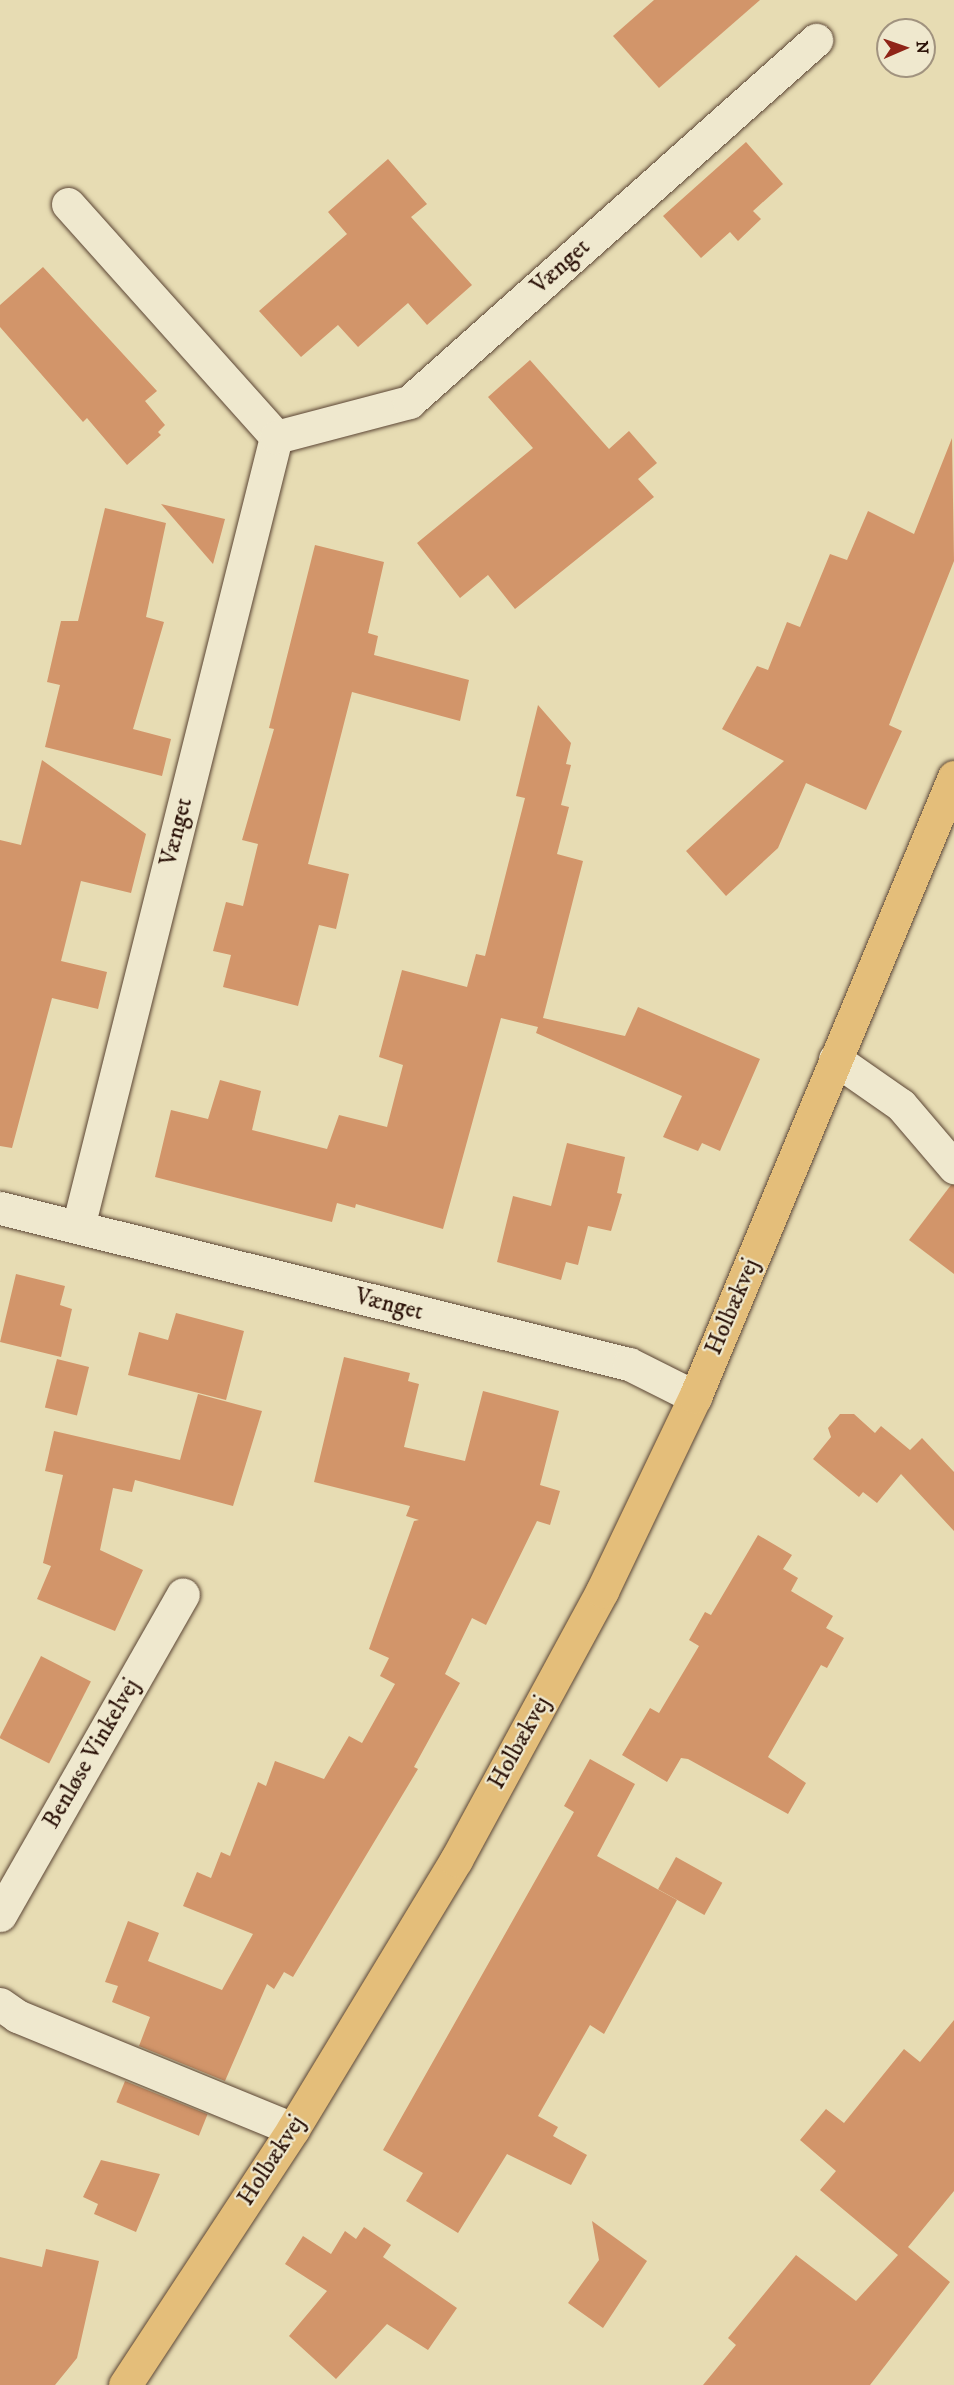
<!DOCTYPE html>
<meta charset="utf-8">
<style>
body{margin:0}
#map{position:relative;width:954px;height:2385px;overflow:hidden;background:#e7dcb3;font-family:"IM FELL DW Pica",serif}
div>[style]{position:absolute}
.building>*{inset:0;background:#d2956a;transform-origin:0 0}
.roads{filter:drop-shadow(0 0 2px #5b4534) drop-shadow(0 0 2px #5b4534)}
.minor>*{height:33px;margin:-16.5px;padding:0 16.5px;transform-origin:16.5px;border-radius:16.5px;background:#efe8ce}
.major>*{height:33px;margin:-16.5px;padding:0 16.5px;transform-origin:16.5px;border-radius:16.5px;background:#e4be7a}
span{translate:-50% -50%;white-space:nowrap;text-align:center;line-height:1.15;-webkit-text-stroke:4.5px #efe8ce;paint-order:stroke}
.street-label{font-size:24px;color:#2c1309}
.north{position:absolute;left:876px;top:18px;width:60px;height:60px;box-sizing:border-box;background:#efe8ce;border:2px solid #a1937f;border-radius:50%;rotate:88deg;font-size:16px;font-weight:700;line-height:24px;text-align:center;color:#2c1309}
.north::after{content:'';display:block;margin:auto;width:21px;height:27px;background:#8f2418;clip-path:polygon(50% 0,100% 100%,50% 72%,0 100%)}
</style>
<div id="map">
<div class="building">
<i style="clip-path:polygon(654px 0,760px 0,659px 88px,613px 36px)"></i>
<i style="clip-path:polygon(746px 142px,783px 184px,753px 211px,761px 219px,738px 241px,730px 232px,701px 258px,663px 216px)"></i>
<i style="clip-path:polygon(388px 159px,427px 204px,411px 217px,472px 285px,427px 325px,408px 303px,358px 347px,338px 325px,301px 357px,259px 311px,347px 234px,328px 212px)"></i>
<i style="clip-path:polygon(43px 267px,157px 391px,145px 401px,165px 425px,158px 432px,161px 435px,127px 465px,87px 418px,83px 422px,0 327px,0 305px)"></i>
<i style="clip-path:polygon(530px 360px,609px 449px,629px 431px,657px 463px,638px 479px,654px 497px,515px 609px,488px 575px,460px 598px,417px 543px,533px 448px,488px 397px)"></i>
<i style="clip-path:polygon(952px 438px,954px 561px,889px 725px,902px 731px,866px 810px,806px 783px,778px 848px,726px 896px,686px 851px,784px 761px,722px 729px,757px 666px,768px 670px,787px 622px,800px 627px,830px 554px,847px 560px,868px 511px,914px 534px)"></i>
<i style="clip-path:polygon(161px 504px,225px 519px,213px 564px)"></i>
<i style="clip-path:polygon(105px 508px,166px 523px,146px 617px,164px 622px,133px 729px,171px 739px,162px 776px,45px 747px,60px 685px,47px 682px,61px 621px,78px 621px)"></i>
<i style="clip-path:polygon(315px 545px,384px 562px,368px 633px,378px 636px,374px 655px,469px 680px,460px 721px,352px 692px,308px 864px,349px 874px,336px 929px,319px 925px,298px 1006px,223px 987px,231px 955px,213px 951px,226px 902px,243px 906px,258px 844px,242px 840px,274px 729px,269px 728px)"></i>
<i style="clip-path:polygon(538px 705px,571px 743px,566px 764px,571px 765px,561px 805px,569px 807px,557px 854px,583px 861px,543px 1018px,625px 1036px,638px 1007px,760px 1059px,720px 1151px,702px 1143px,698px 1151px,663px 1137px,682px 1096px,536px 1033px,538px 1027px,501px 1018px,443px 1229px,356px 1204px,355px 1208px,337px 1203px,332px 1222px,155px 1177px,171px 1110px,208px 1119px,220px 1080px,261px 1091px,252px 1130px,327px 1149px,339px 1115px,387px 1127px,403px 1065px,379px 1057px,402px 970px,467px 987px,476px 954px,485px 956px,525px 798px,516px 796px)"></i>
<i style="clip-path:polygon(42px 760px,146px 834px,131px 893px,81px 881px,61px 961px,107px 972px,98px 1009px,52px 998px,12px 1148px,0 1146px,0 840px,21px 845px)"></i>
<i style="clip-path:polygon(567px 1143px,625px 1157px,617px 1193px,622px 1194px,611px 1231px,588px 1226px,578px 1265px,566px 1262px,561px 1280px,497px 1262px,513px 1196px,551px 1206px)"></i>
<i style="clip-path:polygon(951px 1185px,954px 1185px,954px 1274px,909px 1240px)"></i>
<i style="clip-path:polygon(16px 1274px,65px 1286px,60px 1305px,72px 1309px,61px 1357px,0 1342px)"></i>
<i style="clip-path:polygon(176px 1313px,244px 1331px,226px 1400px,128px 1375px,139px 1332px,168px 1340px)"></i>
<i style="clip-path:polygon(344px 1357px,410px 1373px,408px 1381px,419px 1384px,404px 1447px,465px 1461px,483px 1391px,559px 1411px,540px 1485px,560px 1491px,550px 1525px,537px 1521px,486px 1625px,472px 1618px,445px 1674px,460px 1683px,414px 1767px,418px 1769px,293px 1977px,284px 1972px,274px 1989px,267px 1984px,225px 2081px,139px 2046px,150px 2017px,112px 2002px,118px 1986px,105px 1982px,128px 1921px,159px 1933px,148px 1961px,222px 1990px,253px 1934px,183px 1906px,197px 1872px,211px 1878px,221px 1852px,230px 1856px,258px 1782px,266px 1786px,275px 1761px,324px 1779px,349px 1736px,362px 1743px,395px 1684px,380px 1676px,389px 1658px,369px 1649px,414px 1521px,419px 1520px,406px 1516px,410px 1506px,314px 1482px)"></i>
<i style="left:57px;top:1359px;width:33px;height:50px;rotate:14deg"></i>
<i style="clip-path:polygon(198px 1394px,262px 1411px,233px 1506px,135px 1480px,132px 1492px,113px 1488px,100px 1550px,143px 1570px,115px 1631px,37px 1599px,51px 1566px,43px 1563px,63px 1475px,45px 1471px,54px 1431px,180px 1460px)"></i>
<i style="clip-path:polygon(840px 1414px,854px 1414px,875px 1433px,881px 1426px,910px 1450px,922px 1438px,954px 1472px,954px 1531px,901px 1474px,877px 1503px,863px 1492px,859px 1497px,813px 1459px,831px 1437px,828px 1428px)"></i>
<i style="clip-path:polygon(758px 1535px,792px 1555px,783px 1569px,798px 1578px,791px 1591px,833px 1616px,826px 1628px,844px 1638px,827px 1668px,821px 1665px,768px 1757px,806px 1783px,788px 1814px,688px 1759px,681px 1758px,667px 1782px,622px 1755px,650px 1708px,659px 1713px,699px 1646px,689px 1640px,705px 1612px,711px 1615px)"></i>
<i style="left:41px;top:1656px;width:56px;height:92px;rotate:27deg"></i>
<i style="clip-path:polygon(590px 1759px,635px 1784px,597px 1856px,677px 1900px,604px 2034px,590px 2025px,538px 2116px,558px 2127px,553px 2136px,587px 2155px,571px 2185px,507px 2154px,458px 2233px,406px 2201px,423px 2173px,383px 2150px,574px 1812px,564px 1806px)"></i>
<i style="left:676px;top:1857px;width:53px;height:37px;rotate:29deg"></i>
<i style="clip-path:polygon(954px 2020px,954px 2191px,908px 2247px,950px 2282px,870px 2385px,703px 2385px,736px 2345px,728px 2338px,796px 2255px,856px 2301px,898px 2255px,820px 2190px,836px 2171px,800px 2140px,826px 2109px,844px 2123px,904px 2049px,920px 2062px)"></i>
<i style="left:125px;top:2081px;width:89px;height:23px;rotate:22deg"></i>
<i style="clip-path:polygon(101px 2160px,160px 2174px,136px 2232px,94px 2214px,98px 2204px,83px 2197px)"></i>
<i style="clip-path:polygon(592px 2221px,647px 2261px,603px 2328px,568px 2303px,599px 2260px)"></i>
<i style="clip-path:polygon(364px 2227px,391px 2245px,383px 2257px,457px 2308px,428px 2350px,387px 2324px,336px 2379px,289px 2336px,327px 2291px,285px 2264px,303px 2236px,331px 2254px,345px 2231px,356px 2239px)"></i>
<i style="clip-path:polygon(46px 2249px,99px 2261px,77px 2358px,55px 2385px,0 2385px,0 2257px,42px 2267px)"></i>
</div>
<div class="roads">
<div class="minor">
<i style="left:68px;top:204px;width:312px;rotate:48.2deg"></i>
<i style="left:276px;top:437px;width:814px;rotate:104.07deg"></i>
<i style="left:276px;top:437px;width:138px;rotate:-14.7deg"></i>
<i style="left:409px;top:402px;width:545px;rotate:-41.65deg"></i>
<i style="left:835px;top:1059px;width:80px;rotate:34.9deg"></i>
<i style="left:901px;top:1105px;width:82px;rotate:49.5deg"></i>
<i style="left:0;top:1208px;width:648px;rotate:13.93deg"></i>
<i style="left:629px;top:1364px;width:74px;rotate:26.6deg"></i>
<i style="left:0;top:1915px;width:369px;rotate:-60.3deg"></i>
<i style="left:0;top:2004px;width:21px;rotate:35deg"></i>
<i style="left:17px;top:2016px;width:298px;rotate:22.3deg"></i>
</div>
<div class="major">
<i style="left:125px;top:2385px;width:306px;rotate:-56.7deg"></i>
<i style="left:293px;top:2129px;width:315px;rotate:-58.8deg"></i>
<i style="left:456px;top:1860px;width:306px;rotate:-61.5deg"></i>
<i style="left:602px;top:1591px;width:215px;rotate:-64.4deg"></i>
<i style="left:695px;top:1397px;width:672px;rotate:-67.33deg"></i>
</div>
</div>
<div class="street-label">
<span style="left:561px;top:267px;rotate:-42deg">Vænget</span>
<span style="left:177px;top:832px;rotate:-76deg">Vænget</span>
<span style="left:389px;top:1305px;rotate:14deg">Vænget</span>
<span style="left:733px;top:1307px;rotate:-67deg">Holbækvej</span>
<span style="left:520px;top:1743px;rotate:-61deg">Holbækvej</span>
<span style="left:92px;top:1754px;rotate:-60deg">Benløse Vinkelvej</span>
<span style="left:272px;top:2161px;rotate:-57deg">Holbækvej</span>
</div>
<div class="north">N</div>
</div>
